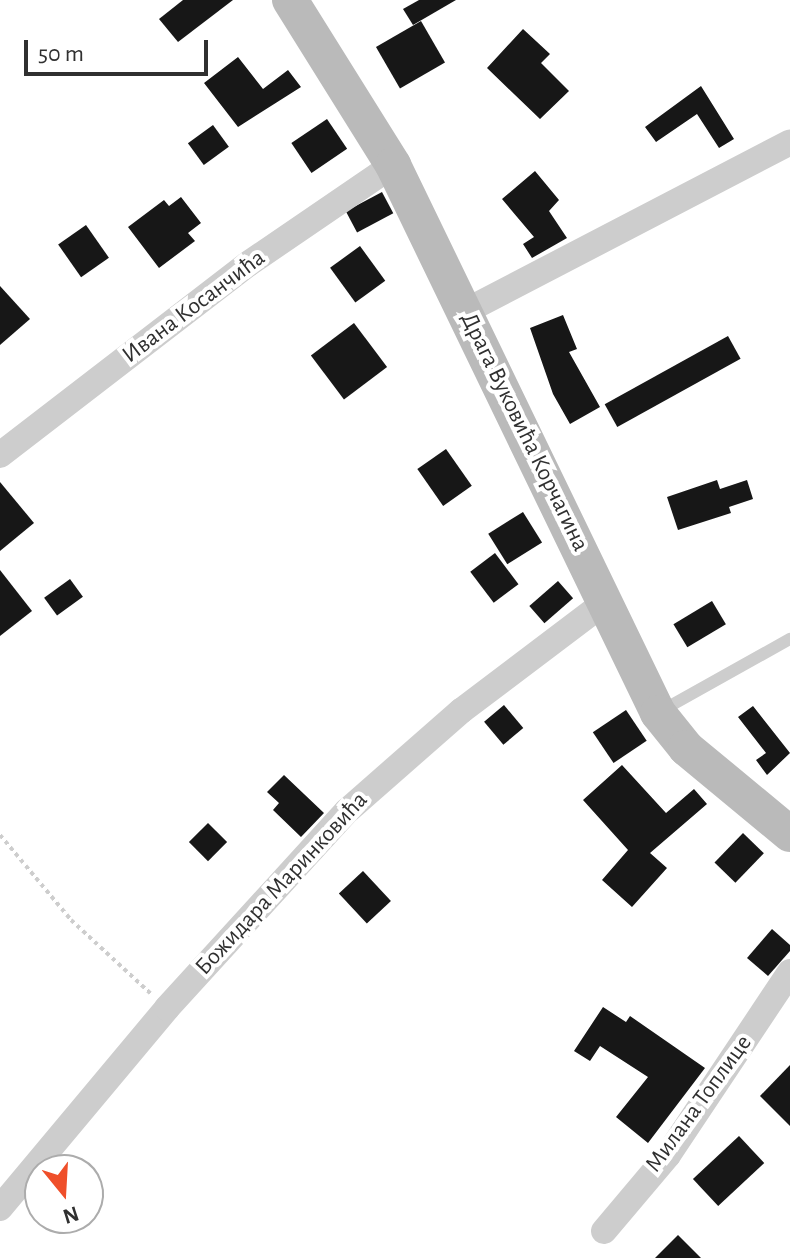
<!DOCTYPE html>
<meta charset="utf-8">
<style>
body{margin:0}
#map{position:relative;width:790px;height:1258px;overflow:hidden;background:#fff;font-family:"Alegreya Sans",sans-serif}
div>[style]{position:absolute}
.building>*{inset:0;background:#171717;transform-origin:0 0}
.path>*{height:4px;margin-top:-2px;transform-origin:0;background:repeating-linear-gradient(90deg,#cdcdcd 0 4px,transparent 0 8px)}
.lane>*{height:12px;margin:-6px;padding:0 6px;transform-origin:6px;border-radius:6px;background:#cdcdcd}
.street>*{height:26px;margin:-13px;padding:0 13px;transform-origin:13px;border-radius:13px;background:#cdcdcd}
.secondary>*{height:36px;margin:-18px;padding:0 18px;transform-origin:18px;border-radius:18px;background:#bababa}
span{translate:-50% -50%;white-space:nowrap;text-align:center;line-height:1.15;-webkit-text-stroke:8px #fff;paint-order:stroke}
.street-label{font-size:24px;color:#303030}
.north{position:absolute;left:24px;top:1154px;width:80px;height:80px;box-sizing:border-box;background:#fff;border:2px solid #acacac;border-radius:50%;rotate:162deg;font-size:22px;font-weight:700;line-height:32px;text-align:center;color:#303030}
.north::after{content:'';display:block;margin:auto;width:28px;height:36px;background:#ef4f2a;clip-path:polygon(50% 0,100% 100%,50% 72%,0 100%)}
.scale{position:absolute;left:24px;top:40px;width:184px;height:36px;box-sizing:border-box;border:4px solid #303030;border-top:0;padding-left:10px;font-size:24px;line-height:28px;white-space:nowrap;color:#303030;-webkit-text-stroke:6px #fff;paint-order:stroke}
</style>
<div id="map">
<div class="building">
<i style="clip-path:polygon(183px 0,233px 0,178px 42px,159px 19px)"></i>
<i style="clip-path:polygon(419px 0,456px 0,413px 25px,403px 9px)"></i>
<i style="left:421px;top:21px;width:48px;height:52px;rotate:60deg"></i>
<i style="clip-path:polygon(523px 29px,550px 54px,541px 63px,569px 91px,540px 119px,487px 68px)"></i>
<i style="clip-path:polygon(238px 57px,263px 89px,288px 70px,301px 87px,238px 127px,204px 83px)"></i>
<i style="clip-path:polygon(701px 86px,734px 139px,719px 148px,697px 114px,656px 142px,645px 127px)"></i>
<i style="left:327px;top:119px;width:36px;height:43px;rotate:56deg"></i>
<i style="left:213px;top:125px;width:27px;height:31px;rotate:54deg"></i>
<i style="clip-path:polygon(535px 171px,559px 200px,549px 211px,567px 238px,532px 258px,523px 244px,534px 237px,502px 199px)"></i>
<i style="left:382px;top:192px;width:24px;height:41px;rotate:62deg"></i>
<i style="clip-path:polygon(181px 197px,201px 223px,188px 233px,195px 241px,159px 268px,128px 227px,164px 200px,169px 206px)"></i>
<i style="left:86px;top:225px;width:40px;height:34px;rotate:55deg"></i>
<i style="left:360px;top:246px;width:43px;height:37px;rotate:54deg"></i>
<i style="clip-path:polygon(0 286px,30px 319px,0 345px)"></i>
<i style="clip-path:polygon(563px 315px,577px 349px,569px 352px,600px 407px,570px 424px,553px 394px,530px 328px)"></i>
<i style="left:354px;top:323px;width:55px;height:54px;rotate:53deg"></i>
<i style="left:728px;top:336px;width:26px;height:141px;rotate:61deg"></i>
<i style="left:446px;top:449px;width:45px;height:35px;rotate:55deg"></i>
<i style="clip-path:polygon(717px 480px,720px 489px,747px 480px,753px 499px,729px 507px,731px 513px,678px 530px,667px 497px)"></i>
<i style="clip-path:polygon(0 482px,34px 523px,0 551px)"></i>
<i style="left:523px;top:512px;width:36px;height:41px;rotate:58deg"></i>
<i style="left:495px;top:553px;width:39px;height:31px;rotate:53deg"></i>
<i style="clip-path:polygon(0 570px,32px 611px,0 636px)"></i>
<i style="left:70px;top:579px;width:22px;height:32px;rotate:54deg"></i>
<i style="left:558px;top:581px;width:23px;height:38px;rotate:49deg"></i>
<i style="left:712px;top:601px;width:27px;height:45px;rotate:59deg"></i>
<i style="left:504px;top:705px;width:30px;height:26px;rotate:50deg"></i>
<i style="clip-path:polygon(753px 706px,790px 753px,767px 775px,756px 760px,766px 753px,738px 717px)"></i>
<i style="left:626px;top:710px;width:37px;height:40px;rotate:56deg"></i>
<i style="clip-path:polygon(622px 765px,666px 813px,694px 789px,707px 804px,650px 853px,667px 868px,632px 907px,602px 880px,628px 850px,583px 800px)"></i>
<i style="clip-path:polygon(284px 775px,324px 813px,301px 837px,273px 810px,279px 803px,267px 792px)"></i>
<i style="left:208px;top:823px;width:27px;height:27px;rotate:45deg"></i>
<i style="left:743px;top:833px;width:29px;height:41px;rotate:44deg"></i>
<i style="left:363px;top:871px;width:41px;height:33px;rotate:47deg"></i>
<i style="clip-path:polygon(772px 929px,790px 945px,790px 951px,768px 976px,747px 958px)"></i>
<i style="clip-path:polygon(603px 1007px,626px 1022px,630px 1016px,705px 1068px,648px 1143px,616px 1117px,648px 1077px,600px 1046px,590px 1061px,574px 1051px)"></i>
<i style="clip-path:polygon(790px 1065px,790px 1126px,760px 1096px)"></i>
<i style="left:739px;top:1136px;width:37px;height:63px;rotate:47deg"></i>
<i style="clip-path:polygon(678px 1235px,701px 1258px,655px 1258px)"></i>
</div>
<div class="path">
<i style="left:0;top:835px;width:111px;rotate:50.1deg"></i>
<i style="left:71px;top:920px;width:108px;rotate:42.7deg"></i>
</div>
<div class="lane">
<i style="left:661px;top:711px;width:148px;rotate:-29.2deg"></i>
</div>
<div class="street">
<i style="left:466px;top:311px;width:365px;rotate:-27.5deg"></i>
<i style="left:0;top:455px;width:313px;rotate:-37.6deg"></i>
<i style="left:248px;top:264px;width:176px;rotate:-34.3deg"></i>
<i style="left:0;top:1208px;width:261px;rotate:-50.1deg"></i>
<i style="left:167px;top:1008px;width:267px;rotate:-47.6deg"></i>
<i style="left:347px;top:811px;width:152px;rotate:-41.3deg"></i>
<i style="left:461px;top:711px;width:181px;rotate:-37.1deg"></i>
<i style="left:604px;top:1231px;width:99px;rotate:-49.9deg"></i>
<i style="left:668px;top:1155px;width:220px;rotate:-56.3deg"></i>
</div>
<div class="secondary">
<i style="left:290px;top:0;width:195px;rotate:58deg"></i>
<i style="left:393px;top:165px;width:609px;rotate:64.19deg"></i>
<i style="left:658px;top:713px;width:45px;rotate:51.3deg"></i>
<i style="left:686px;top:748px;width:135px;rotate:39.6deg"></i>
</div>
<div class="street-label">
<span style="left:194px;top:307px;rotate:-37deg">Ивана Косанчића</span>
<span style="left:524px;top:432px;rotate:64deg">Драга Вуковића Корчагина</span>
<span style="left:282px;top:884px;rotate:-47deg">Божидара Маринковића</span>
<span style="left:699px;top:1104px;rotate:-54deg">Милана Топлице</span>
</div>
<div class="north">N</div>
<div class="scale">50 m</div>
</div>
